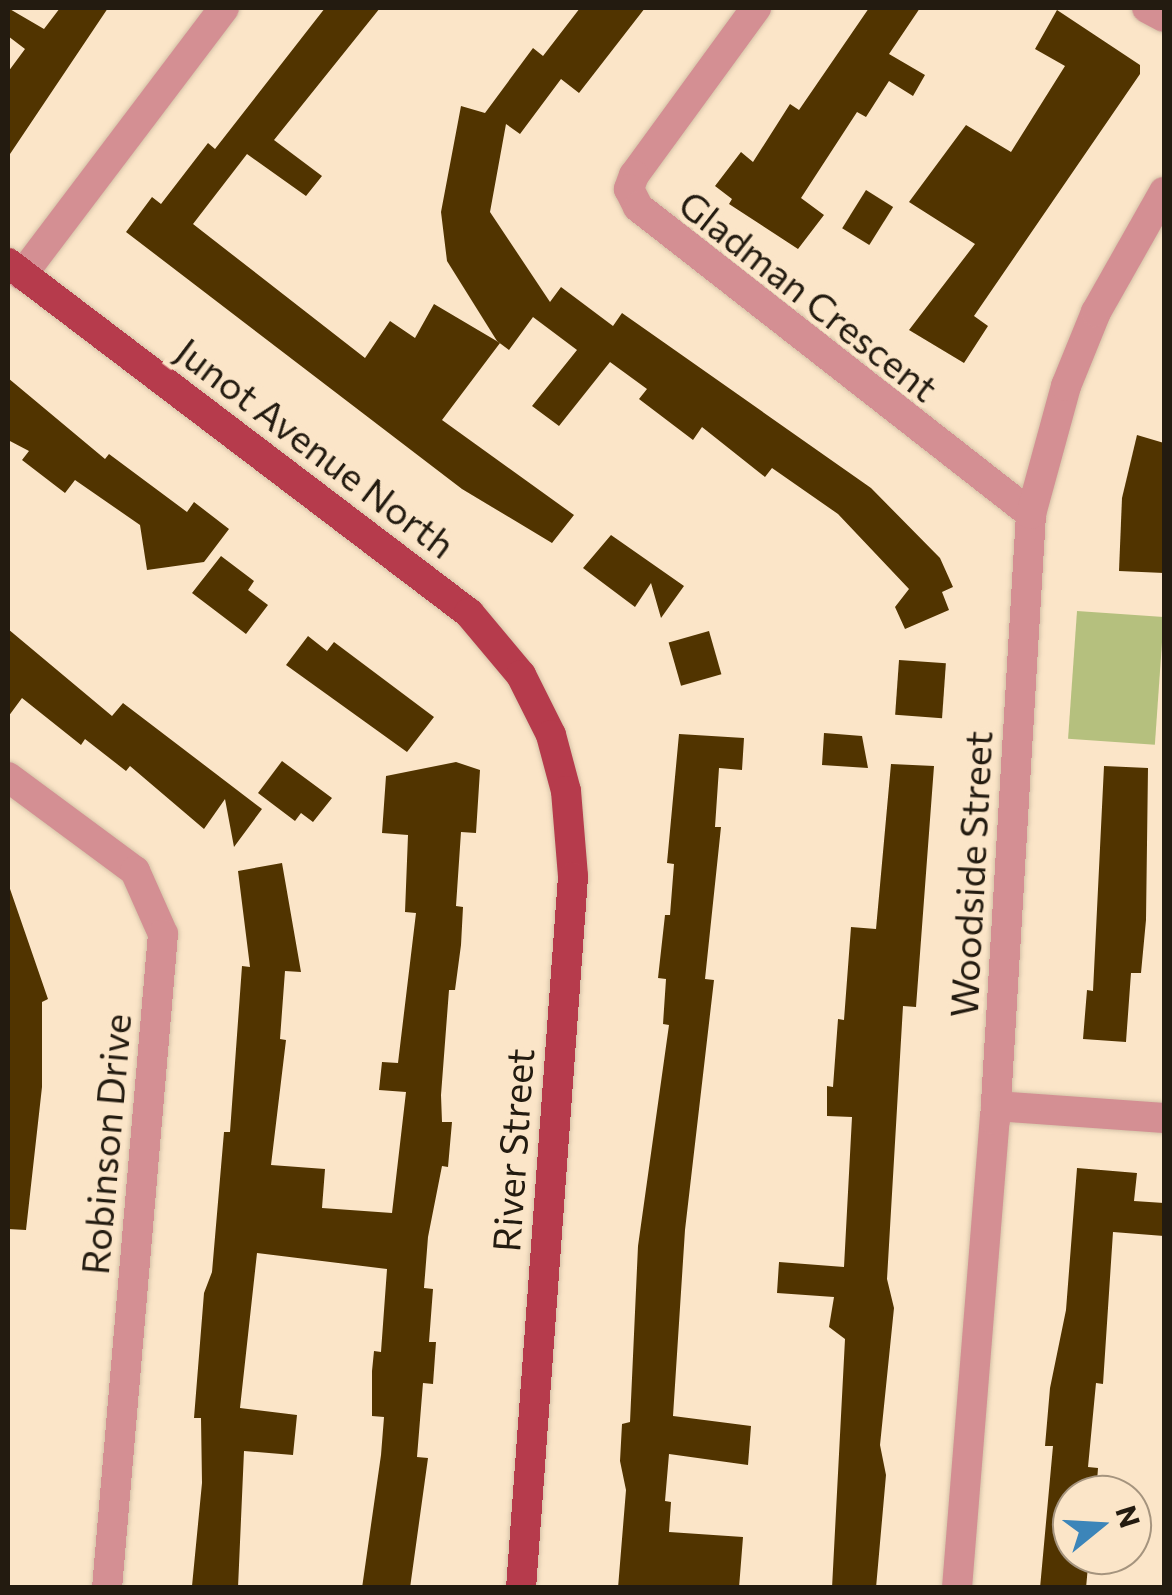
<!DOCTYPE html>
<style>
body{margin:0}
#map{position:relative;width:1172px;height:1595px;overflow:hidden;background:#fbe5c8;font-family:Commissioner,sans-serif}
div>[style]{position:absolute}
.green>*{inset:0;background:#b5c07e;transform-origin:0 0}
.building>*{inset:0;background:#513400;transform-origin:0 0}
.roads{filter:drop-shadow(0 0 2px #d4c1a7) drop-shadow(0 0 2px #d4c1a7)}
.minor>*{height:30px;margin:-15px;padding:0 15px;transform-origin:15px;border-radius:15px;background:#d48f93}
.major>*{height:30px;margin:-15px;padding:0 15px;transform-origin:15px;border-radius:15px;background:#b63b4c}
span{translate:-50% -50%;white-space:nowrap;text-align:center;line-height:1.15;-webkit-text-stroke:10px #fbe5c8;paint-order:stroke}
.street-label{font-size:38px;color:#231b10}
.frame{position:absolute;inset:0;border:10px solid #231b10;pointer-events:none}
.north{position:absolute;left:1052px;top:1475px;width:100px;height:100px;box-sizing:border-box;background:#fbe5c8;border:2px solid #a5947e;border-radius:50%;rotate:72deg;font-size:28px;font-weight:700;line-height:40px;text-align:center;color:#231b10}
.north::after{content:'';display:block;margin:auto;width:35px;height:45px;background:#3c85b9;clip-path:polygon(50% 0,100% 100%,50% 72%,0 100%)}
</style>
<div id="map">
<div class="green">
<i style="left:1077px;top:611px;width:87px;height:128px;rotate:4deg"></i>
</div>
<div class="building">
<i style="clip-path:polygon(8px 8px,44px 29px,60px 8px,108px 8px,8px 157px,8px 72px,25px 49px,8px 36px)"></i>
<i style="clip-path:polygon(325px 8px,380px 8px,274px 140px,322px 176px,306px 196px,247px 154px,193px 224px,365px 358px,390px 321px,415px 338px,434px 304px,500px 343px,442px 420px,574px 515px,552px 543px,462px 489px,126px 232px,152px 197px,161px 204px,208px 143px,215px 149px)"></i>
<i style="clip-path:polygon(580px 8px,645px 8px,579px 93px,561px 79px,520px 134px,506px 124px,490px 212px,550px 302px,561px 287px,613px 326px,622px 313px,871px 488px,940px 558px,953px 587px,942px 592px,949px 610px,905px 629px,895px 607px,909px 589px,838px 514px,772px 468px,765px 477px,702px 427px,693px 440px,639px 399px,647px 389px,610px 362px,559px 426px,532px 406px,577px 350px,533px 317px,509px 350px,497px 341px,447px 261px,441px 212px,461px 106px,485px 113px,533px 48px,543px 56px)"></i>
<i style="clip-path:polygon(869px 8px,920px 8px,889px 54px,925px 75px,913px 96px,889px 81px,866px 117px,857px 112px,801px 198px,824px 215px,798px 249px,729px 204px,732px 199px,715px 186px,741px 152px,753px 162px,790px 104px,799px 110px)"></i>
<i style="clip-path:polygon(1057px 10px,1140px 65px,1140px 74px,974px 316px,988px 326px,964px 363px,909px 330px,975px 244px,909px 202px,966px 125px,1011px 152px,1065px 66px,1035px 49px)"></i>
<i style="left:866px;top:190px;width:32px;height:45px;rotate:32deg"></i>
<i style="clip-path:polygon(8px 378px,105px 459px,109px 454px,187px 512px,194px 502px,229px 529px,204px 562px,147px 570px,140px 525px,75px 480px,65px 493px,22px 460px,29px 451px,8px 440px)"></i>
<i style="clip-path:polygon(1137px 435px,1164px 443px,1164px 573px,1119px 571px,1122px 498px)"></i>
<i style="clip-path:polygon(611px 535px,684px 586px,661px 618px,651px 583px,635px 607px,583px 568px)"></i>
<i style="clip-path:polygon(221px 556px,254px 581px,248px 590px,268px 605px,246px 634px,192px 593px)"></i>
<i style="clip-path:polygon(8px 629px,112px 716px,123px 703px,262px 809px,234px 847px,225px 799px,204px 829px,130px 766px,126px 771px,85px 739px,81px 745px,22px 698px,8px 717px)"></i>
<i style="left:709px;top:631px;width:45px;height:42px;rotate:74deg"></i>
<i style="clip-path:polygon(308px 636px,327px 651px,334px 642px,434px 717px,407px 752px,286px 665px)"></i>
<i style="left:899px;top:660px;width:47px;height:55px;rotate:4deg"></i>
<i style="clip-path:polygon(824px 733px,862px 736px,868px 768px,822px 765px)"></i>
<i style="clip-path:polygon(679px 734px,744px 738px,742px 770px,719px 768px,715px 827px,721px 827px,705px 979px,714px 980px,685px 1230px,673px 1416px,751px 1426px,748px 1465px,669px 1454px,665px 1501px,671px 1502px,669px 1532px,743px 1537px,739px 1588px,618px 1588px,626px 1490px,620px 1461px,622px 1424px,630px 1422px,638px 1246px,669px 1025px,663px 1024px,666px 979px,658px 978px,665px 915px,670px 915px,674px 864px,667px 863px)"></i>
<i style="clip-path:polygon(282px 761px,332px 798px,313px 822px,301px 813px,295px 821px,258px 793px)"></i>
<i style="clip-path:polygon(456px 762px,480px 770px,476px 833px,461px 832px,456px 906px,463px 907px,461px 945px,455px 990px,449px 990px,441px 1095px,442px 1122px,452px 1122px,448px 1167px,442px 1166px,428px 1237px,424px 1288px,433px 1289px,429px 1342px,436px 1342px,433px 1384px,423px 1383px,417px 1457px,428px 1458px,410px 1588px,362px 1588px,381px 1455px,384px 1417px,372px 1416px,372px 1371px,374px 1351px,381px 1352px,387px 1269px,257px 1253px,240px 1408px,297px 1415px,293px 1455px,244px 1451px,238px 1588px,192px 1586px,202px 1483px,201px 1418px,194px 1418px,204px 1293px,212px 1272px,224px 1132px,230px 1132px,242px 966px,250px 967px,238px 871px,282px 863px,301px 972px,285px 971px,280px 1039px,286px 1040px,271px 1165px,325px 1169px,322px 1208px,392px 1213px,406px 1092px,379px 1090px,382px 1062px,398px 1063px,416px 913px,405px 912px,408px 835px,382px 833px,386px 776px)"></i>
<i style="clip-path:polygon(891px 764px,934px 766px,916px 1007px,903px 1006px,887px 1279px,894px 1308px,880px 1445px,886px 1475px,876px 1588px,832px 1588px,845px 1339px,829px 1327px,834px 1297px,777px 1293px,779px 1262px,844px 1267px,852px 1117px,827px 1116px,827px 1086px,833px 1087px,838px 1019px,844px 1020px,851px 927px,876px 929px)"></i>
<i style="clip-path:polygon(1104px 766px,1148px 768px,1146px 920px,1141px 973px,1131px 973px,1126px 1042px,1083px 1039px,1087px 990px,1093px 991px)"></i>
<i style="clip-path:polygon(9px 886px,48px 999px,42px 1002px,42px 1087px,26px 1230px,8px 1229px)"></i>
<i style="clip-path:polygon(1077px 1168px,1137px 1173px,1134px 1201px,1164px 1203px,1164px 1236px,1113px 1232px,1103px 1384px,1096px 1383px,1088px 1467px,1098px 1468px,1096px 1495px,1072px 1495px,1072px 1555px,1089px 1555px,1086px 1588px,1040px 1588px,1053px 1446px,1045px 1446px,1050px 1388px,1066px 1310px)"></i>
</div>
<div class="roads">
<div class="minor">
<i style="left:756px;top:8px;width:207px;rotate:126.1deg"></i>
<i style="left:634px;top:175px;width:15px;rotate:110deg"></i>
<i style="left:629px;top:189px;width:20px;rotate:63deg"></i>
<i style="left:638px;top:207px;width:499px;rotate:38deg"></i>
<i style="left:1147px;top:8px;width:19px;rotate:28deg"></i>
<i style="left:22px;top:275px;width:335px;rotate:-52.9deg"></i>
<i style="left:8px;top:777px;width:158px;rotate:36.5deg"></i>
<i style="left:135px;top:871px;width:69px;rotate:66deg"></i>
<i style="left:163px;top:934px;width:656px;rotate:94.89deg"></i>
<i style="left:996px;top:1106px;width:168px;rotate:4.1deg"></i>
<i style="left:957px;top:1588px;width:470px;rotate:-85.4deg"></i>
<i style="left:995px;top:1120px;width:607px;rotate:-86.6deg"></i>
<i style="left:1031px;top:514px;width:133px;rotate:-74.7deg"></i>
<i style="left:1066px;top:386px;width:80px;rotate:-67.9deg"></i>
<i style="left:1096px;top:312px;width:138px;rotate:-60.5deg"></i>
</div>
<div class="major">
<i style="left:8px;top:263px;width:579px;rotate:37.21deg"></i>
<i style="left:469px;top:613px;width:81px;rotate:50deg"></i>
<i style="left:521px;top:675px;width:67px;rotate:63.4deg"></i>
<i style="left:551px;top:735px;width:58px;rotate:75deg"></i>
<i style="left:566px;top:791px;width:86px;rotate:85.3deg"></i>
<i style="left:573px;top:877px;width:713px;rotate:94.18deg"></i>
</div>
</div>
<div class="street-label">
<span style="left:809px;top:295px;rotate:38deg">Gladman Crescent</span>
<span style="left:316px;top:447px;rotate:37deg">Junot Avenue North</span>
<span style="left:970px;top:874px;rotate:-87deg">Woodside Street</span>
<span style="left:105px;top:1144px;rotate:-85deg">Robinson Drive</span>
<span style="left:512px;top:1150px;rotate:-86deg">River Street</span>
</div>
<div class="frame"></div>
<div class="north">N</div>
</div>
